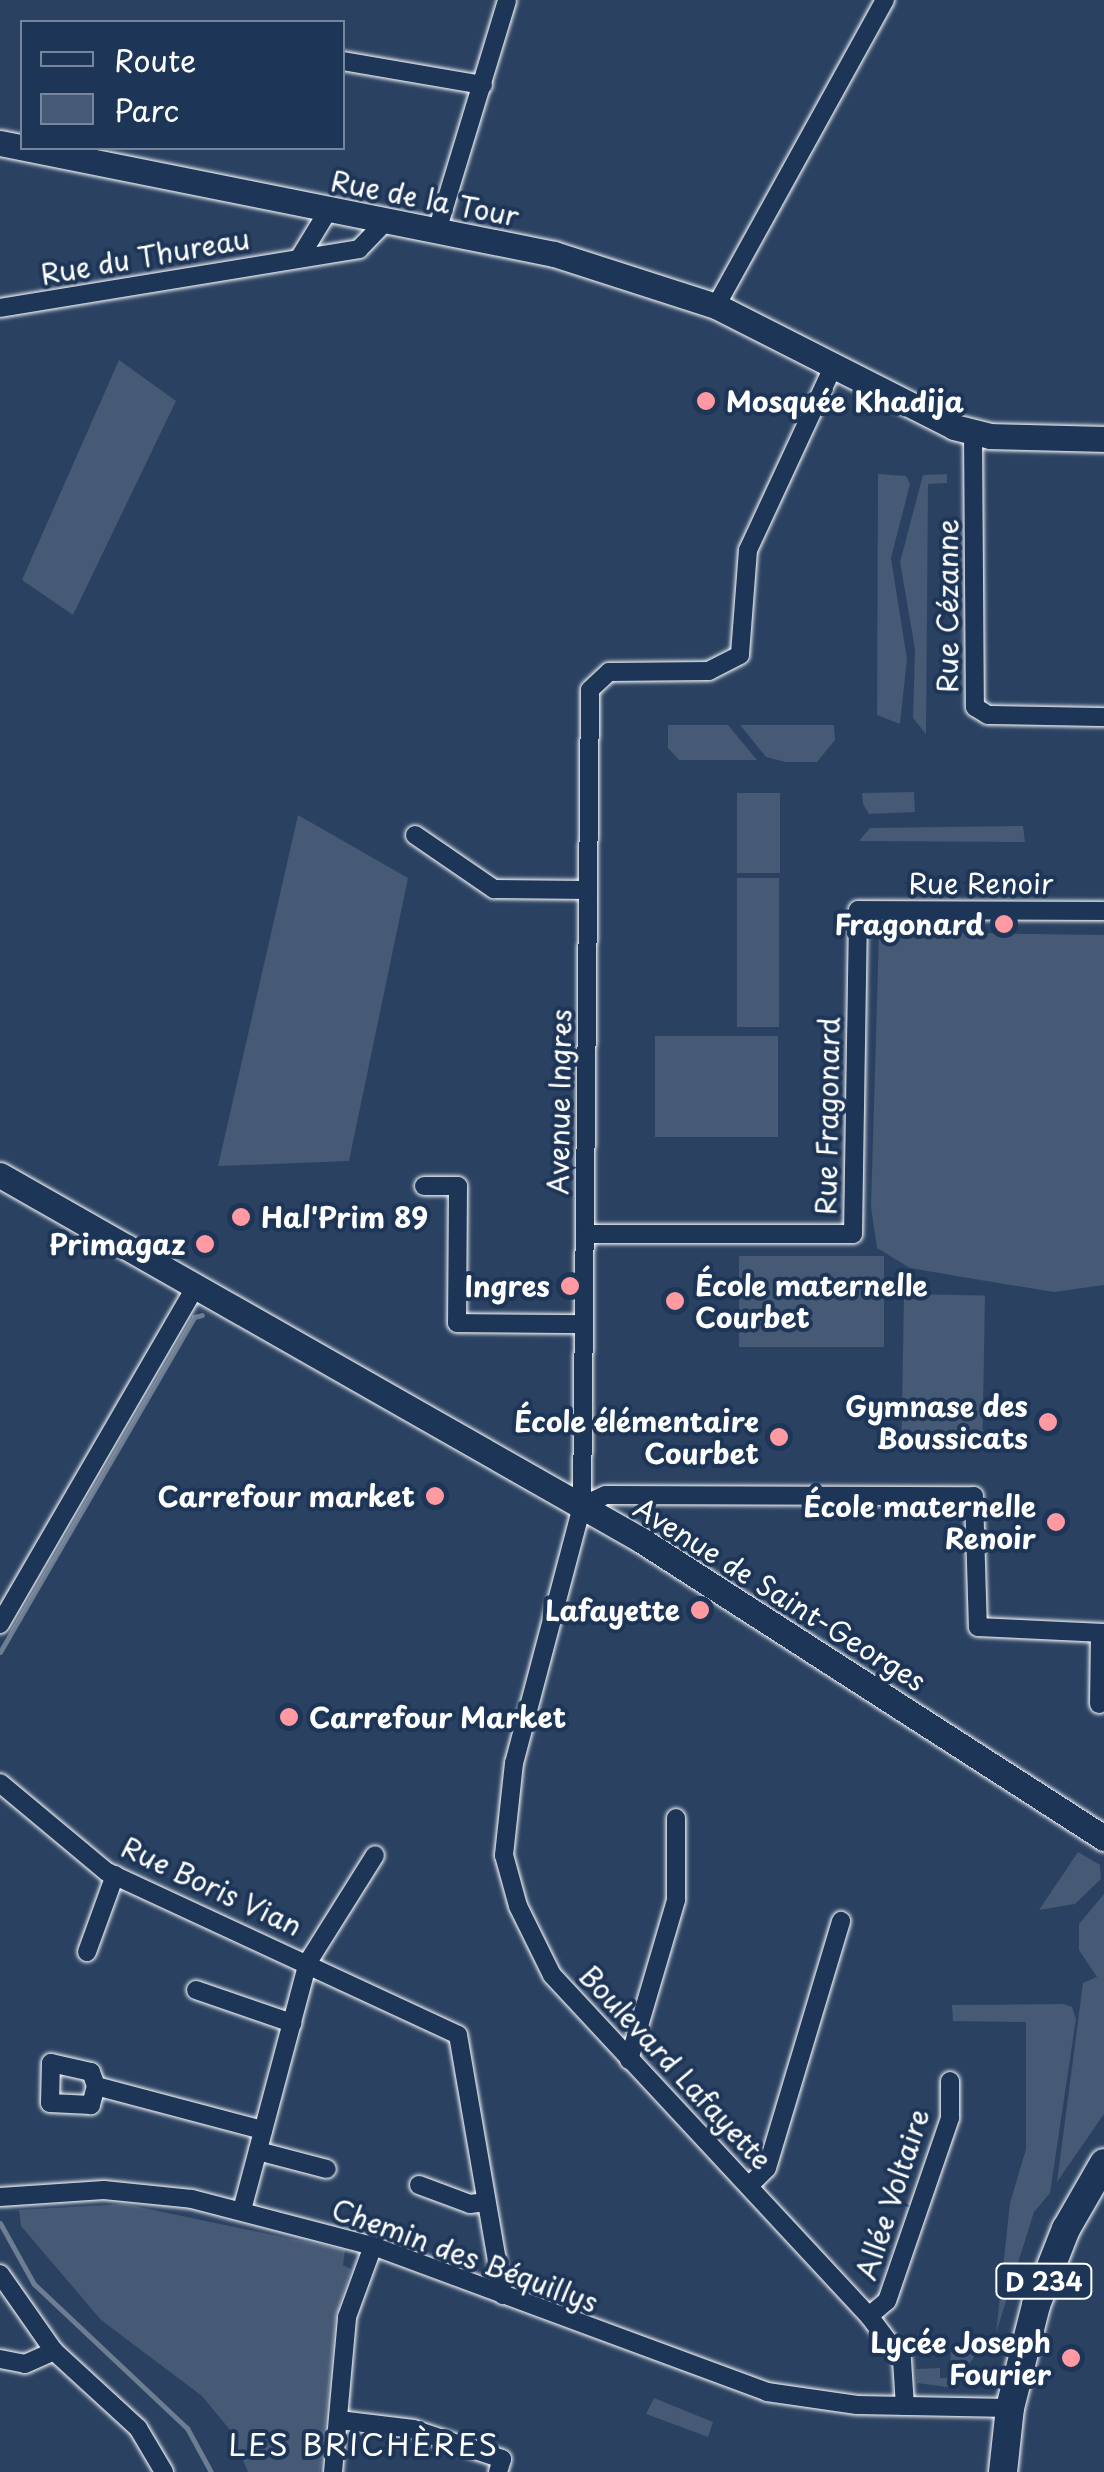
<!DOCTYPE html>
<meta charset="utf-8">
<style>
body{margin:0}
#map{position:relative;width:1104px;height:2472px;overflow:hidden;background:#2a4161;font-family:"Playpen Sans",sans-serif}
div>[style]{position:absolute}
.green>*{inset:0;background:#465975;transform-origin:0 0}
.stream>*{height:5px;margin:-2.5px;padding:0 2.5px;transform-origin:2.5px;border-radius:2.5px;background:#6d7d92}
.roads{filter:drop-shadow(0 0 2px #fff) drop-shadow(0 0 2px #fff)}
.street>*{height:18px;margin:-9px;padding:0 9px;transform-origin:9px;border-radius:9px;background:#1d3557}
.secondary>*{height:25px;margin:-12.5px;padding:0 12.5px;transform-origin:12.5px;border-radius:12.5px;background:#1d3557}
.primary>*{height:28px;margin:-14px;padding:0 14px;transform-origin:14px;border-radius:14px;background:#1d3557}
.dots>*{width:28px;height:28px;translate:-50% -50%;box-sizing:border-box;border:5px solid #1d3557;border-radius:50%}
span{translate:-50% -50%;white-space:nowrap;text-align:center;line-height:1.15;-webkit-text-stroke:8px #1d3557;paint-order:stroke}
.shield-label span{padding:2px 8px;background:#1d3557;border:2px solid;border-radius:8px;-webkit-text-stroke-width:0}
.shield-label{font-size:25px;color:#fff;font-weight:700}
.street-label{font-size:28px;color:#fff}
.poi-label{font-size:28px;color:#fff;font-weight:700}
.left{translate:0 -50%;text-align:left}
.right{translate:-100% -50%;text-align:right}
.neighbourhood-label{font-size:30px;color:#fff;letter-spacing:2.5px}
.legend{position:absolute;left:20px;top:20px;width:325px;height:130px;box-sizing:border-box;background:#1d3557;border:2px solid #77869a;margin:0;padding:12px 18px;list-style:none;font-size:30px;color:#fff}
.legend li{display:flex;align-items:center;gap:20px;height:50px}
.legend b{width:50px;border:2px solid #77869a}
</style>
<div id="map">
<div class="green">
<i style="clip-path:polygon(119px 360px,176px 401px,73px 615px,22px 580px)"></i>
<i style="clip-path:polygon(878px 474px,906px 476px,910px 484px,891px 558px,907px 659px,900px 724px,877px 715px)"></i>
<i style="clip-path:polygon(947px 474px,947px 483px,928px 484px,926px 734px,913px 718px,915px 649px,900px 562px,923px 475px)"></i>
<i style="clip-path:polygon(668px 725px,728px 725px,757px 760px,679px 760px,668px 748px)"></i>
<i style="clip-path:polygon(740px 725px,834px 725px,835px 740px,817px 762px,785px 762px,766px 757px)"></i>
<i style="clip-path:polygon(914px 792px,915px 812px,869px 814px,863px 804px,862px 793px)"></i>
<i style="left:737px;top:793px;width:43px;height:80px"></i>
<i style="clip-path:polygon(298px 815px,408px 878px,349px 1161px,218px 1166px)"></i>
<i style="clip-path:polygon(1023px 826px,1025px 842px,859px 841px,870px 828px)"></i>
<i style="left:779px;top:878px;width:149px;height:42px;rotate:90deg"></i>
<i style="clip-path:polygon(879px 932px,1104px 935px,1104px 1285px,1054px 1292px,968px 1278px,910px 1268px,877px 1248px,871px 1207px)"></i>
<i style="left:655px;top:1036px;width:123px;height:101px"></i>
<i style="left:739px;top:1256px;width:145px;height:91px"></i>
<i style="left:904px;top:1294px;width:81px;height:147px;rotate:1deg"></i>
<i style="clip-path:polygon(1078px 1852px,1100px 1865px,1101px 1879px,1075px 1904px,1039px 1910px)"></i>
<i style="clip-path:polygon(1104px 1894px,1104px 2114px,1057px 2182px,1083px 1983px,1097px 1977px,1079px 1950px,1079px 1924px)"></i>
<i style="clip-path:polygon(1063px 2004px,1072px 2007px,1076px 2019px,1050px 2193px,1034px 2212px,996px 2333px,1010px 2203px,1026px 2149px,1026px 2022px,953px 2021px,952px 2005px)"></i>
<i style="clip-path:polygon(125px 2204px,345px 2250px,343px 2265px,351px 2269px,336px 2315px,320px 2472px,248px 2472px,230px 2430px,202px 2396px,101px 2320px,21px 2226px,19px 2210px)"></i>
<i style="clip-path:polygon(951px 2352px,977px 2352px,954px 2388px,917px 2383px,916px 2369px,940px 2368px,940px 2378px,949px 2378px)"></i>
<i style="clip-path:polygon(654px 2398px,713px 2422px,708px 2437px,646px 2414px)"></i>
</div>
<div class="stream">
<i style="left:0;top:1652px;width:387px;rotate:-59.9deg"></i>
<i style="left:194px;top:1317px;width:8px;rotate:-14deg"></i>
<i style="left:0;top:2223px;width:70px;rotate:60.9deg"></i>
<i style="left:34px;top:2284px;width:210px;rotate:43.3deg"></i>
<i style="left:187px;top:2428px;width:50px;rotate:61.4deg"></i>
</div>
<div class="roads">
<div class="street">
<i style="left:342px;top:61px;width:143px;rotate:9.7deg"></i>
<i style="left:437px;top:231px;width:241px;rotate:-73.1deg"></i>
<i style="left:300px;top:257px;width:54px;rotate:-58.7deg"></i>
<i style="left:716px;top:306px;width:350px;rotate:-61.1deg"></i>
<i style="left:0;top:308px;width:364px;rotate:-9.3deg"></i>
<i style="left:359px;top:249px;width:39px;rotate:-46deg"></i>
<i style="left:833px;top:367px;width:202px;rotate:114.9deg"></i>
<i style="left:748px;top:550px;width:105px;rotate:94.4deg"></i>
<i style="left:740px;top:655px;width:35px;rotate:153deg"></i>
<i style="left:709px;top:671px;width:100px;rotate:179.4deg"></i>
<i style="left:609px;top:672px;width:26px;rotate:137deg"></i>
<i style="left:590px;top:690px;width:816px;rotate:90.56deg"></i>
<i style="left:582px;top:1506px;width:266px;rotate:104.8deg"></i>
<i style="left:514px;top:1763px;width:93px;rotate:96.2deg"></i>
<i style="left:504px;top:1855px;width:53px;rotate:74.6deg"></i>
<i style="left:518px;top:1906px;width:77px;rotate:63.8deg"></i>
<i style="left:552px;top:1975px;width:466px;rotate:47.1deg"></i>
<i style="left:869px;top:2316px;width:55px;rotate:53.1deg"></i>
<i style="left:902px;top:2360px;width:46px;rotate:86.3deg"></i>
<i style="left:973px;top:433px;width:274px;rotate:89.6deg"></i>
<i style="left:975px;top:707px;width:15px;rotate:32deg"></i>
<i style="left:988px;top:715px;width:116px;rotate:1deg"></i>
<i style="left:415px;top:835px;width:96px;rotate:34.4deg"></i>
<i style="left:494px;top:889px;width:94px;rotate:0.6deg"></i>
<i style="left:424px;top:1186px;width:34px"></i>
<i style="left:458px;top:1186px;width:137px;rotate:90.4deg"></i>
<i style="left:457px;top:1323px;width:127px;rotate:0.5deg"></i>
<i style="left:585px;top:1234px;width:268px"></i>
<i style="left:853px;top:1234px;width:324px;rotate:-89.1deg"></i>
<i style="left:858px;top:910px;width:246px;rotate:0.2deg"></i>
<i style="left:582px;top:1506px;width:26px;rotate:-25deg"></i>
<i style="left:606px;top:1495px;width:368px;rotate:0.2deg"></i>
<i style="left:974px;top:1496px;width:131px;rotate:88.3deg"></i>
<i style="left:978px;top:1627px;width:126px;rotate:2.7deg"></i>
<i style="left:0;top:1624px;width:391px;rotate:-59.9deg"></i>
<i style="left:1099px;top:1704px;width:71px;rotate:-89.2deg"></i>
<i style="left:0;top:1783px;width:139px;rotate:39.8deg"></i>
<i style="left:107px;top:1872px;width:387px;rotate:24.9deg"></i>
<i style="left:458px;top:2035px;width:264px;rotate:80.2deg"></i>
<i style="left:87px;top:1952px;width:82px;rotate:-70deg"></i>
<i style="left:196px;top:1990px;width:102px;rotate:19deg"></i>
<i style="left:629px;top:2060px;width:167px;rotate:-73.6deg"></i>
<i style="left:676px;top:1900px;width:82px;rotate:-90deg"></i>
<i style="left:96px;top:2086px;width:20px;rotate:105deg"></i>
<i style="left:91px;top:2105px;width:41px;rotate:-177.2deg"></i>
<i style="left:50px;top:2103px;width:40px;rotate:-88.6deg"></i>
<i style="left:51px;top:2063px;width:41px;rotate:12.7deg"></i>
<i style="left:91px;top:2072px;width:15px;rotate:70deg"></i>
<i style="left:96px;top:2086px;width:173px;rotate:14.8deg"></i>
<i style="left:258px;top:2151px;width:71px;rotate:14.6deg"></i>
<i style="left:419px;top:2185px;width:54px;rotate:20.4deg"></i>
<i style="left:470px;top:2204px;width:16px;rotate:-7deg"></i>
<i style="left:749px;top:2186px;width:25px;rotate:-45deg"></i>
<i style="left:767px;top:2168px;width:258px;rotate:-73.3deg"></i>
<i style="left:0;top:2197px;width:104px;rotate:-3.9deg"></i>
<i style="left:104px;top:2190px;width:88px;rotate:5.8deg"></i>
<i style="left:192px;top:2199px;width:187px;rotate:14.6deg"></i>
<i style="left:373px;top:2246px;width:420px;rotate:20.3deg"></i>
<i style="left:767px;top:2392px;width:91px;rotate:8.2deg"></i>
<i style="left:857px;top:2405px;width:153px;rotate:1.1deg"></i>
<i style="left:242px;top:2210px;width:257px;rotate:-75.1deg"></i>
<i style="left:308px;top:1962px;width:126px;rotate:-57.9deg"></i>
<i style="left:0;top:2274px;width:94px;rotate:55deg"></i>
<i style="left:54px;top:2351px;width:114px;rotate:42.5deg"></i>
<i style="left:138px;top:2428px;width:51px;rotate:59.4deg"></i>
<i style="left:869px;top:2316px;width:23px;rotate:-40deg"></i>
<i style="left:887px;top:2301px;width:194px;rotate:-71deg"></i>
<i style="left:950px;top:2118px;width:37px;rotate:-90deg"></i>
<i style="left:0;top:2359px;width:25px;rotate:11deg"></i>
<i style="left:25px;top:2364px;width:32px;rotate:-24deg"></i>
<i style="left:339px;top:2420px;width:75px;rotate:6.9deg"></i>
<i style="left:413px;top:2429px;width:94px;rotate:18.6deg"></i>
<i style="left:502px;top:2459px;width:14px;rotate:107deg"></i>
<i style="left:333px;top:2472px;width:156px;rotate:-84.8deg"></i>
<i style="left:347px;top:2317px;width:76px;rotate:-69.9deg"></i>
</div>
<div class="secondary">
<i style="left:0;top:143px;width:565px;rotate:11.33deg"></i>
<i style="left:554px;top:254px;width:170px;rotate:17.8deg"></i>
<i style="left:716px;top:306px;width:267px;rotate:26.9deg"></i>
<i style="left:954px;top:427px;width:37px;rotate:14deg"></i>
<i style="left:990px;top:436px;width:114px;rotate:1.5deg"></i>
<i style="left:0;top:1175px;width:738px;rotate:29.66deg"></i>
<i style="left:641px;top:1540px;width:551px;rotate:32.77deg"></i>
</div>
<div class="primary">
<i style="left:1003px;top:2472px;width:64px;rotate:-83.8deg"></i>
<i style="left:1010px;top:2408px;width:106px;rotate:-75.8deg"></i>
<i style="left:1036px;top:2305px;width:82px;rotate:-68.5deg"></i>
<i style="left:1066px;top:2229px;width:76px;rotate:-60.1deg"></i>
</div>
</div>
<div class="dots">
<i style="left:706px;top:401px;background:#ff9aa2"></i>
<i style="left:1004px;top:924px;background:#ff9aa2"></i>
<i style="left:241px;top:1217px;background:#ff9aa2"></i>
<i style="left:205px;top:1244px;background:#ff9aa2"></i>
<i style="left:570px;top:1286px;background:#ff9aa2"></i>
<i style="left:675px;top:1301px;background:#ff9aa2"></i>
<i style="left:1048px;top:1422px;background:#ff9aa2"></i>
<i style="left:779px;top:1437px;background:#ff9aa2"></i>
<i style="left:435px;top:1496px;background:#ff9aa2"></i>
<i style="left:1056px;top:1522px;background:#ff9aa2"></i>
<i style="left:700px;top:1610px;background:#ff9aa2"></i>
<i style="left:289px;top:1717px;background:#ff9aa2"></i>
<i style="left:1071px;top:2358px;background:#ff9aa2"></i>
</div>
<div class="shield-label">
<span style="left:1044px;top:2281px">D 234</span>
</div>
<div class="street-label">
<span style="left:425px;top:198px;rotate:11deg">Rue de la Tour</span>
<span style="left:145px;top:256px;rotate:-10deg">Rue du Thureau</span>
<span style="left:947px;top:606px;rotate:-90deg">Rue Cézanne</span>
<span style="left:981px;top:883px">Rue Renoir</span>
<span style="left:559px;top:1102px;rotate:-89deg">Avenue Ingres</span>
<span style="left:827px;top:1116px;rotate:-89deg">Rue Fragonard</span>
<span style="left:780px;top:1594px;rotate:32deg">Avenue de Saint-Georges</span>
<span style="left:212px;top:1886px;rotate:25deg">Rue Boris Vian</span>
<span style="left:676px;top:2067px;rotate:47deg">Boulevard Lafayette</span>
<span style="left:892px;top:2194px;rotate:-72deg">Allée Voltaire</span>
<span style="left:465px;top:2255px;rotate:20deg">Chemin des Béquillys</span>
</div>
<div class="poi-label">
<span class="left" style="left:726px;top:401px">Mosquée Khadija</span>
<span class="right" style="left:984px;top:924px">Fragonard</span>
<span class="left" style="left:261px;top:1217px">Hal'Prim 89</span>
<span class="right" style="left:185px;top:1244px">Primagaz</span>
<span class="left" style="left:695px;top:1301px">École maternelle<br>Courbet</span>
<span class="right" style="left:550px;top:1286px">Ingres</span>
<span class="right" style="left:1028px;top:1422px">Gymnase des<br>Boussicats</span>
<span class="right" style="left:759px;top:1437px">École élémentaire<br>Courbet</span>
<span class="right" style="left:415px;top:1496px">Carrefour market</span>
<span class="right" style="left:1036px;top:1522px">École maternelle<br>Renoir</span>
<span class="right" style="left:680px;top:1610px">Lafayette</span>
<span class="left" style="left:309px;top:1717px">Carrefour Market</span>
<span class="right" style="left:1051px;top:2358px">Lycée Joseph<br>Fourier</span>
</div>
<div class="neighbourhood-label">
<span style="left:364px;top:2444px">LES BRICHÈRES</span>
</div>
<ul class="legend">
<li><b style="height:12px;background:#1d3557"></b>Route</li>
<li><b style="height:28px;background:#465975"></b>Parc</li>
</ul>
</div>
